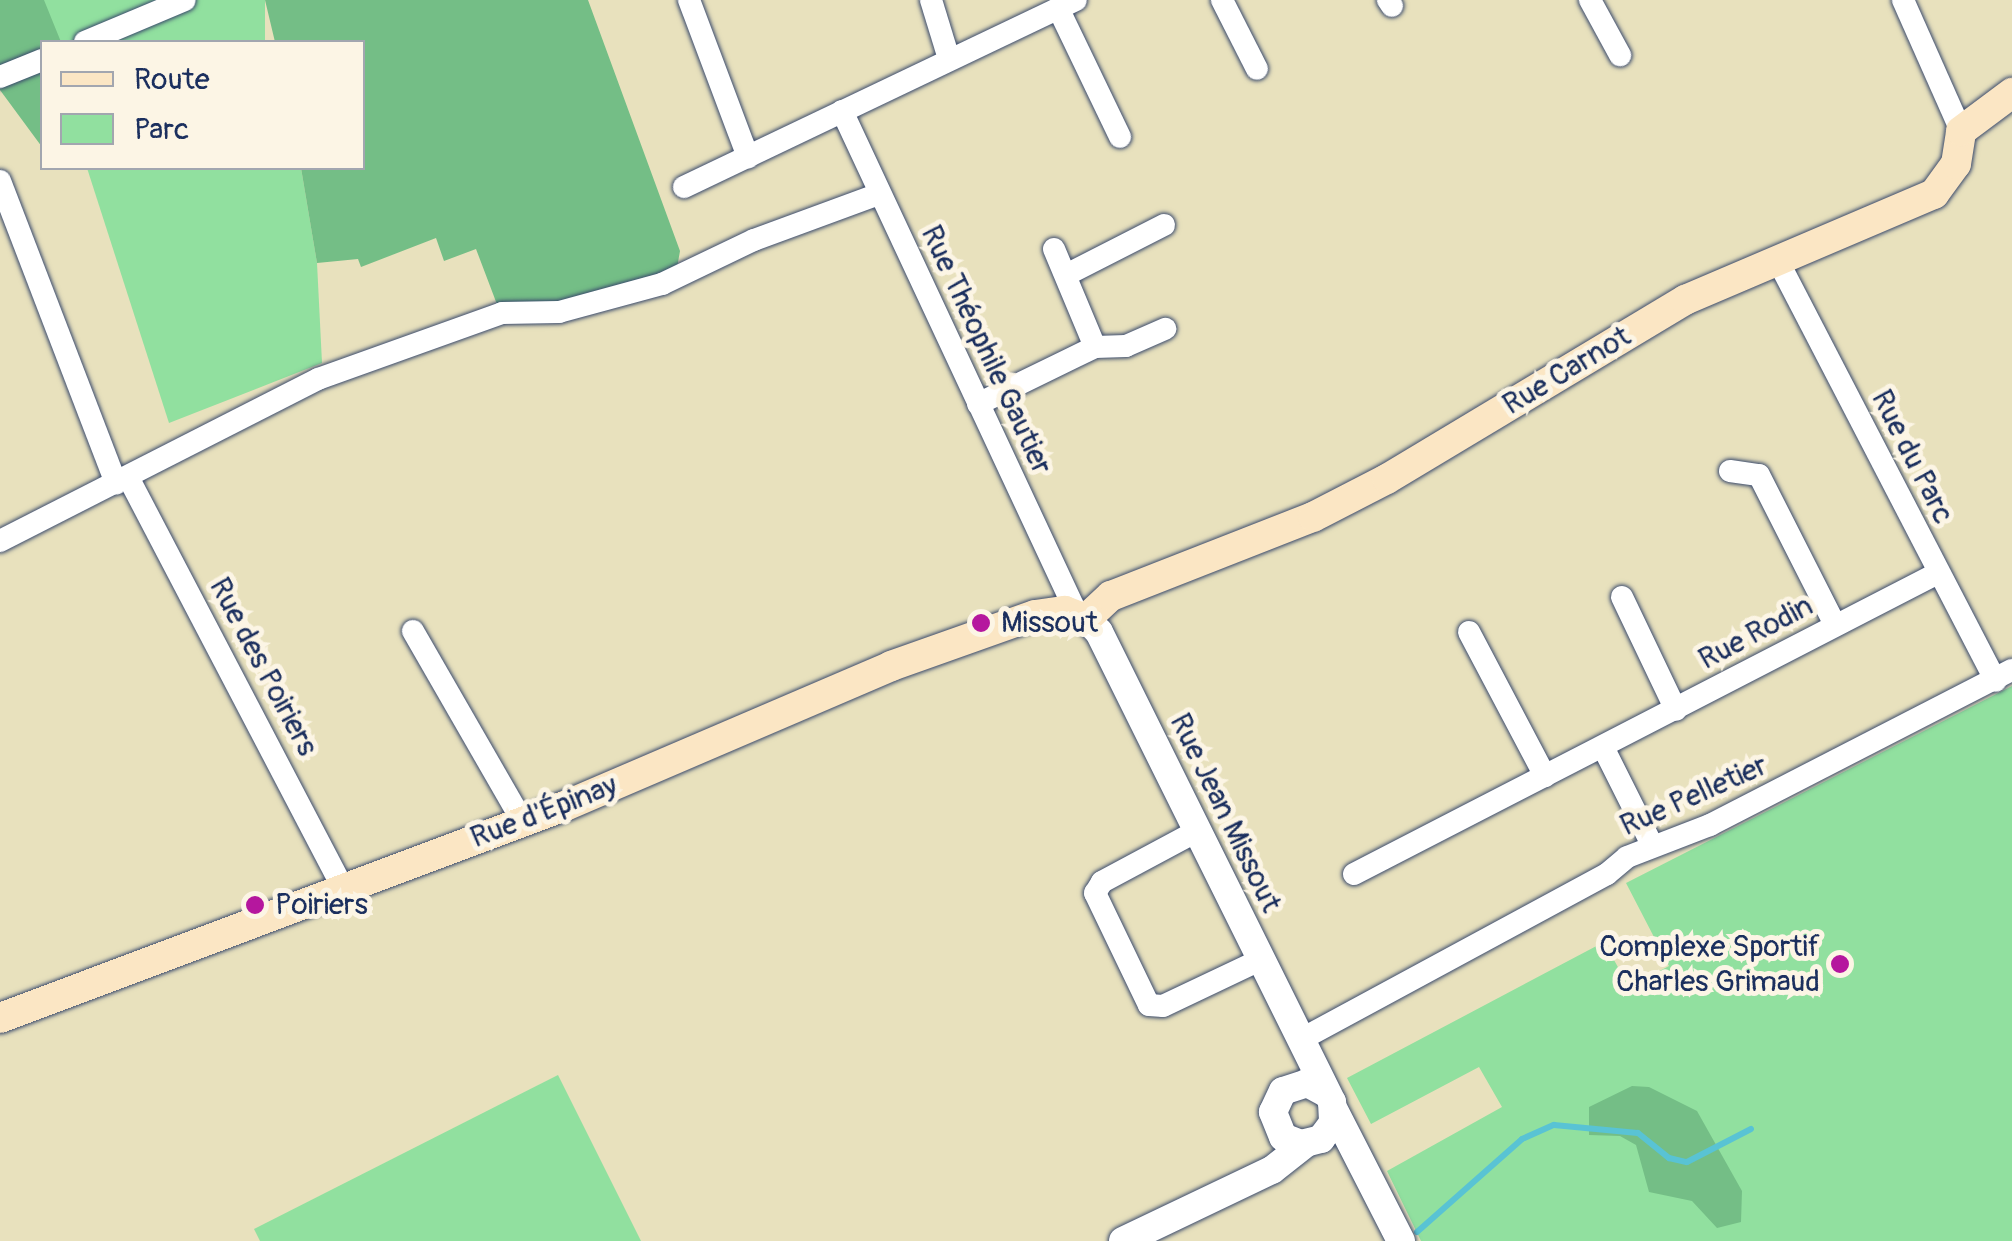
<!DOCTYPE html>
<meta charset="utf-8">
<style>
body{margin:0}
#map{position:relative;width:2012px;height:1241px;overflow:hidden;background:#e8e1bd;font-family:Pangolin,sans-serif}
div>[style]{position:absolute}
.green>*{inset:0;background:#91e09f;transform-origin:0 0}
.forest>*{inset:0;background:#74be86}
.stream>*{height:6px;margin:-3px;padding:0 3px;transform-origin:3px;border-radius:3px;background:#59c3d4}
.roads{filter:drop-shadow(0 0 2px #3a4a6c) drop-shadow(0 0 2px #3a4a6c)}
.minor>*{height:22px;margin:-11px;padding:0 11px;transform-origin:11px;border-radius:11px;background:#fff}
.tertiary>*{height:28px;margin:-14px;padding:0 14px;transform-origin:14px;border-radius:14px;background:#fff}
.secondary>*{height:30px;margin:-15px;padding:0 15px;transform-origin:15px;border-radius:15px;background:#fbe6c4}
.dots>*{width:28px;height:28px;translate:-50% -50%;box-sizing:border-box;border:5px solid #fcf5e5;border-radius:50%}
span{translate:-50% -50%;white-space:nowrap;text-align:center;line-height:1.15;-webkit-text-stroke:10px #fcf5e5;paint-order:stroke}
.street-label{font-size:30px;color:#1b2f5e}
.poi-label{font-size:30px;color:#1b2f5e}
.left{translate:0 -50%;text-align:left}
.right{translate:-100% -50%;text-align:right}
.legend{position:absolute;left:40px;top:40px;width:325px;height:130px;box-sizing:border-box;background:#fcf5e5;border:2px solid #a2a6af;margin:0;padding:12px 18px;list-style:none;font-size:30px;color:#1b2f5e}
.legend li{display:flex;align-items:center;gap:20px;height:50px}
.legend b{width:50px;border:2px solid #a2a6af}
</style>
<div id="map">
<div class="green">
<i style="left:44px;top:0;width:221px;height:45px"></i>
<i style="clip-path:polygon(87px 168px,301px 168px,317px 263px,322px 363px,169px 423px)"></i>
<i style="clip-path:polygon(2012px 686px,2012px 1241px,1421px 1241px,1387px 1171px,1502px 1107px,1479px 1067px,1371px 1124px,1347px 1078px,1604px 942px,1629px 987px,1669px 966px,1626px 883px)"></i>
<i style="clip-path:polygon(558px 1075px,641px 1241px,260px 1241px,254px 1229px)"></i>
</div>
<div class="forest">
<i style="clip-path:polygon(0 0,44px 0,61px 42px,42px 42px,42px 147px,0 90px)"></i>
<i style="clip-path:polygon(265px 0,588px 0,680px 251px,677px 268px,562px 303px,498px 307px,476px 249px,444px 261px,436px 238px,361px 267px,358px 259px,317px 263px,301px 168px,362px 168px,362px 42px,275px 42px)"></i>
<i style="clip-path:polygon(1632px 1086px,1649px 1087px,1697px 1111px,1742px 1191px,1741px 1222px,1717px 1228px,1692px 1201px,1649px 1192px,1636px 1145px,1620px 1136px,1589px 1135px,1589px 1107px)"></i>
</div>
<div class="stream">
<i style="left:1417px;top:1232px;width:140px;rotate:-41.5deg"></i>
<i style="left:1522px;top:1139px;width:35px;rotate:-24deg"></i>
<i style="left:1554px;top:1125px;width:84px;rotate:5.4deg"></i>
<i style="left:1638px;top:1133px;width:40px;rotate:39deg"></i>
<i style="left:1669px;top:1158px;width:18px;rotate:13deg"></i>
<i style="left:1687px;top:1162px;width:72px;rotate:-27.3deg"></i>
</div>
<div class="roads">
<div class="minor">
<i style="left:689px;top:0;width:168px;rotate:69.4deg"></i>
<i style="left:931px;top:0;width:62px;rotate:73deg"></i>
<i style="left:1222px;top:0;width:77px;rotate:63.1deg"></i>
<i style="left:1388px;top:0;width:7px;rotate:56deg"></i>
<i style="left:1590px;top:0;width:63px;rotate:61.4deg"></i>
<i style="left:1903px;top:0;width:143px;rotate:66.1deg"></i>
<i style="left:1058px;top:8px;width:143px;rotate:64.3deg"></i>
<i style="left:85px;top:42px;width:108px;rotate:-22.8deg"></i>
<i style="left:0;top:77px;width:45px;rotate:-22deg"></i>
<i style="left:842px;top:111px;width:555px;rotate:64.96deg"></i>
<i style="left:0;top:181px;width:324px;rotate:69deg"></i>
<i style="left:684px;top:187px;width:434px;rotate:-25.5deg"></i>
<i style="left:1054px;top:249px;width:106px;rotate:67.3deg"></i>
<i style="left:1777px;top:259px;width:475px;rotate:62.6deg"></i>
<i style="left:1066px;top:275px;width:110px;rotate:-27deg"></i>
<i style="left:978px;top:404px;width:130px;rotate:-26deg"></i>
<i style="left:1095px;top:347px;width:31px;rotate:-2deg"></i>
<i style="left:1126px;top:346px;width:43px;rotate:-23.6deg"></i>
<i style="left:1730px;top:471px;width:29px;rotate:8deg"></i>
<i style="left:1759px;top:475px;width:168px;rotate:63.1deg"></i>
<i style="left:128px;top:477px;width:462px;rotate:62.4deg"></i>
<i style="left:0;top:541px;width:357px;rotate:-27deg"></i>
<i style="left:318px;top:379px;width:195px;rotate:-19.7deg"></i>
<i style="left:502px;top:313px;width:57px;rotate:-1deg"></i>
<i style="left:559px;top:312px;width:107px;rotate:-15.2deg"></i>
<i style="left:662px;top:284px;width:102px;rotate:-25.6deg"></i>
<i style="left:754px;top:240px;width:133px;rotate:-20.2deg"></i>
<i style="left:1622px;top:597px;width:125px;rotate:64.5deg"></i>
<i style="left:413px;top:631px;width:220px;rotate:60.1deg"></i>
<i style="left:1469px;top:632px;width:163px;rotate:62.2deg"></i>
<i style="left:1604px;top:749px;width:107px;rotate:63.4deg"></i>
<i style="left:1197px;top:831px;width:108px;rotate:151.8deg"></i>
<i style="left:1102px;top:882px;width:13px;rotate:122deg"></i>
<i style="left:1095px;top:893px;width:124px;rotate:64.3deg"></i>
<i style="left:1149px;top:1005px;width:14px;rotate:4deg"></i>
<i style="left:1163px;top:1006px;width:107px;rotate:-25.4deg"></i>
<i style="left:1354px;top:874px;width:657px;rotate:-27.27deg"></i>
<i style="left:1300px;top:1040px;width:349px;rotate:-28.4deg"></i>
<i style="left:1607px;top:874px;width:26px;rotate:-40deg"></i>
<i style="left:1627px;top:857px;width:89px;rotate:-21.1deg"></i>
<i style="left:1710px;top:825px;width:339px;rotate:-27.2deg"></i>
</div>
<div class="tertiary">
<i style="left:1086px;top:619px;width:18px;rotate:45deg"></i>
<i style="left:1099px;top:632px;width:525px;rotate:63.63deg"></i>
<i style="left:1332px;top:1102px;width:21px;rotate:87deg"></i>
<i style="left:1333px;top:1123px;width:20px;rotate:127deg"></i>
<i style="left:1321px;top:1139px;width:21px;rotate:166deg"></i>
<i style="left:1301px;top:1144px;width:19px;rotate:-159deg"></i>
<i style="left:1283px;top:1137px;width:27px;rotate:-112deg"></i>
<i style="left:1273px;top:1112px;width:23px;rotate:-65deg"></i>
<i style="left:1283px;top:1091px;width:25px;rotate:-18deg"></i>
<i style="left:1307px;top:1083px;width:21px;rotate:28deg"></i>
<i style="left:1334px;top:1110px;width:147px;rotate:62.9deg"></i>
<i style="left:1123px;top:1241px;width:165px;rotate:-25.5deg"></i>
<i style="left:1272px;top:1170px;width:42px;rotate:-38.2deg"></i>
</div>
<div class="secondary">
<i style="left:0;top:1018px;width:603px;rotate:-20.57deg"></i>
<i style="left:565px;top:806px;width:355px;rotate:-23.2deg"></i>
<i style="left:891px;top:666px;width:153px;rotate:-19.5deg"></i>
<i style="left:1035px;top:615px;width:30px;rotate:-8deg"></i>
<i style="left:1065px;top:611px;width:22px;rotate:21deg"></i>
<i style="left:1086px;top:619px;width:34px;rotate:-43deg"></i>
<i style="left:1111px;top:596px;width:217px;rotate:-21.4deg"></i>
<i style="left:1313px;top:517px;width:83px;rotate:-27.2deg"></i>
<i style="left:1387px;top:479px;width:348px;rotate:-31deg"></i>
<i style="left:1685px;top:300px;width:271px;rotate:-23.1deg"></i>
<i style="left:1934px;top:194px;width:37px;rotate:-54deg"></i>
<i style="left:1956px;top:164px;width:33px;rotate:-81deg"></i>
<i style="left:1961px;top:131px;width:64px;rotate:-36.7deg"></i>
</div>
</div>
<div class="dots">
<i style="left:981px;top:623px;background:#b5179e"></i>
<i style="left:255px;top:905px;background:#b5179e"></i>
<i style="left:1840px;top:964px;background:#b5179e"></i>
</div>
<div class="street-label">
<span style="left:986px;top:350px;rotate:65deg">Rue Théophile Gautier</span>
<span style="left:1567px;top:371px;rotate:-31deg">Rue Carnot</span>
<span style="left:1912px;top:457px;rotate:63deg">Rue du Parc</span>
<span style="left:1756px;top:633px;rotate:-28deg">Rue Rodin</span>
<span style="left:263px;top:667px;rotate:62deg">Rue des Poiriers</span>
<span style="left:1694px;top:796px;rotate:-24deg">Rue Pelletier</span>
<span style="left:544px;top:812px;rotate:-21deg">Rue d'Épinay</span>
<span style="left:1225px;top:813px;rotate:64deg">Rue Jean Missout</span>
</div>
<div class="poi-label">
<span class="left" style="left:1001px;top:623px">Missout</span>
<span class="left" style="left:275px;top:905px">Poiriers</span>
<span class="right" style="left:1820px;top:964px">Complexe Sportif<br>Charles Grimaud</span>
</div>
<ul class="legend">
<li><b style="height:12px;background:#fbe6c4"></b>Route</li>
<li><b style="height:28px;background:#91e09f"></b>Parc</li>
</ul>
</div>
